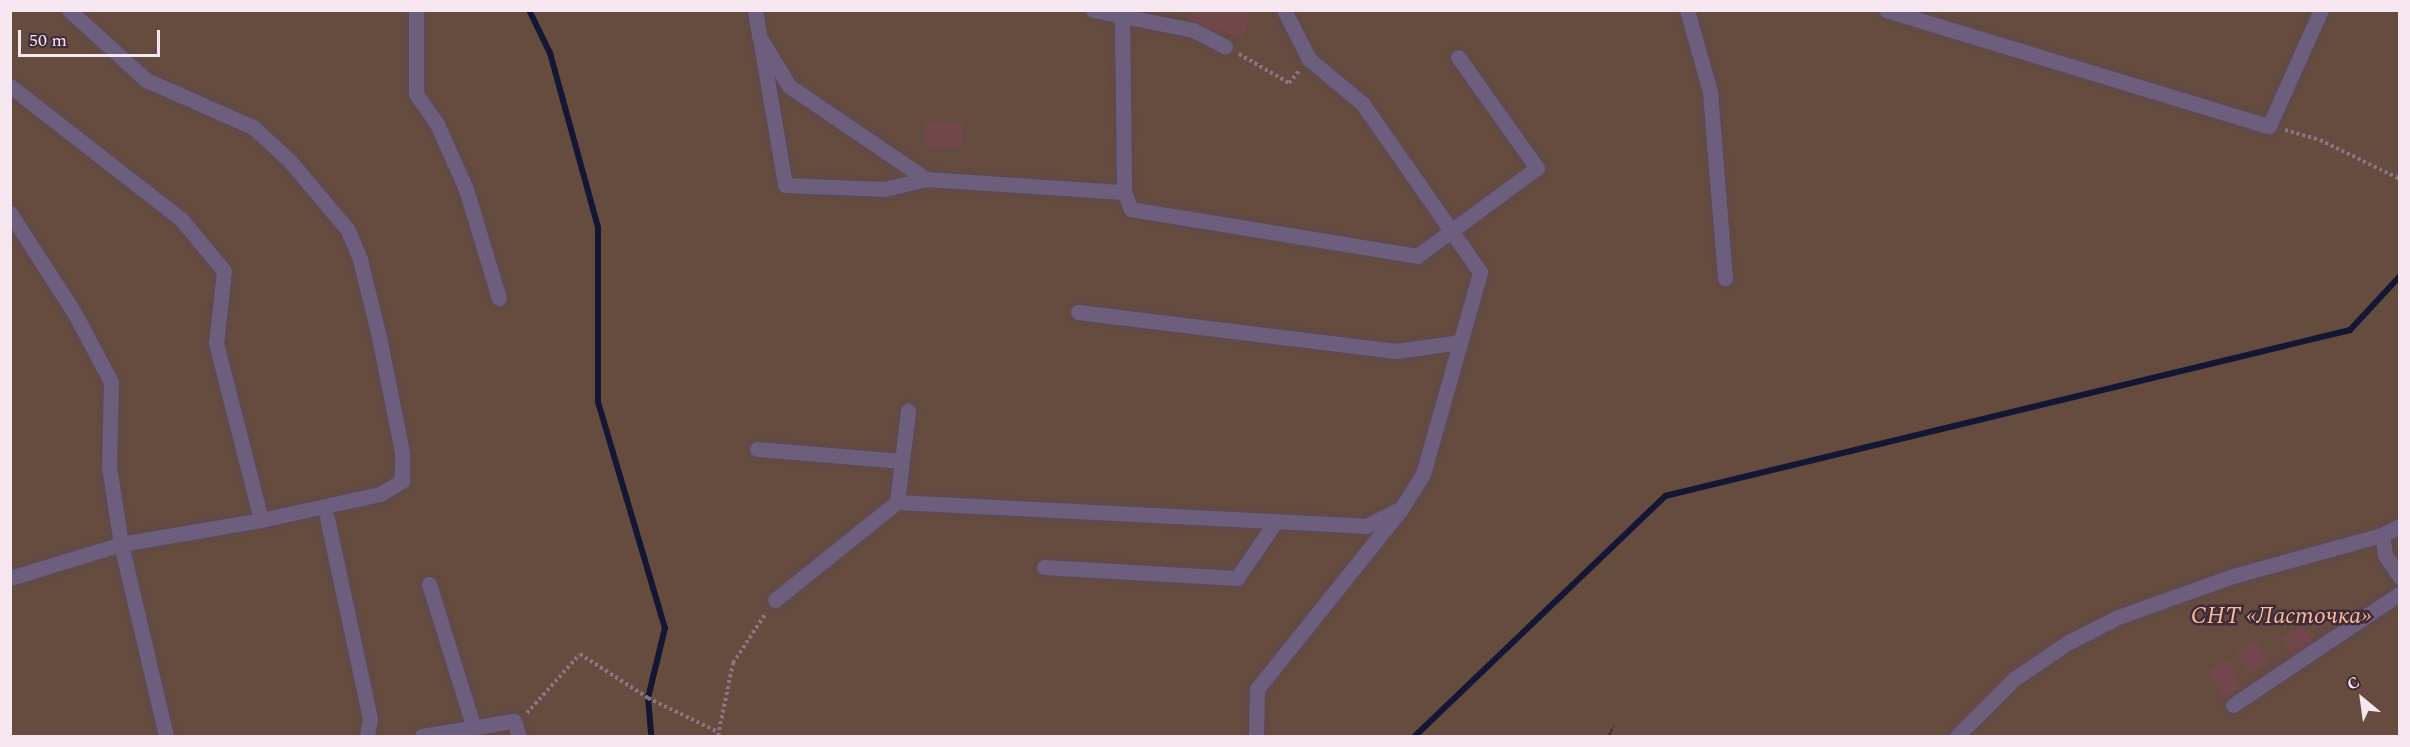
<!DOCTYPE html>
<meta charset="utf-8">
<style>
body{margin:0}
#map{position:relative;width:2410px;height:747px;overflow:hidden;background:#402b38;font-family:Spectral,serif}
div>[style]{position:absolute}
.green>*{inset:0;background:#654c3f}
.stream>*{height:6px;margin:-3px;padding:0 3px;transform-origin:3px;border-radius:3px;background:#131734}
.building>*{inset:0;background:#72484c;transform-origin:0 0}
.path>*{height:4px;margin-top:-2px;transform-origin:0;background:repeating-linear-gradient(90deg,#897681 0 3px,transparent 0 6px)}
.roads{filter:drop-shadow(0 0 2px #5d4955) drop-shadow(0 0 2px #5d4955)}
.minor>*{height:15px;margin:-7.5px;padding:0 7.5px;transform-origin:7.5px;border-radius:7.5px;background:#6e5e7e}
span{translate:-50% -50%;white-space:nowrap;text-align:center;line-height:1.15;-webkit-text-stroke:5px #402b38;paint-order:stroke}
.park-label{font-size:24px;color:#f9b898;font-style:italic}
.frame{position:absolute;inset:0;border:12px solid #f5e6ef;pointer-events:none}
.north{position:absolute;left:2332px;top:669px;width:60px;height:60px;-webkit-text-stroke:4px #402b38;paint-order:stroke;rotate:331deg;font-size:16px;font-weight:700;line-height:24px;text-align:center;color:#f5e6ef}
.north::after{content:'';display:block;margin:auto;width:21px;height:27px;background:#f5e6ef;clip-path:polygon(50% 0,100% 100%,50% 72%,0 100%)}
.scale{position:absolute;left:18px;top:30px;width:142px;height:27px;box-sizing:border-box;border:3px solid #f5e6ef;border-top:0;padding-left:8px;font-size:18px;line-height:21px;white-space:nowrap;color:#f5e6ef;-webkit-text-stroke:4px #402b38;paint-order:stroke}
</style>
<div id="map">
<div class="green">
<i style="clip-path:polygon(10px 11px,2399px 11px,2399px 736px,1610px 736px,1615px 724px,1607px 736px,11px 736px)"></i>
</div>
<div class="stream">
<i style="left:529px;top:10px;width:48px;rotate:64deg"></i>
<i style="left:550px;top:53px;width:180px;rotate:74.6deg"></i>
<i style="left:598px;top:227px;width:175px;rotate:90deg"></i>
<i style="left:598px;top:402px;width:236px;rotate:73.5deg"></i>
<i style="left:665px;top:628px;width:72px;rotate:103.7deg"></i>
<i style="left:648px;top:698px;width:38px;rotate:85deg"></i>
<i style="left:1415px;top:736px;width:347px;rotate:-43.8deg"></i>
<i style="left:1665px;top:496px;width:705px;rotate:-13.62deg"></i>
<i style="left:2350px;top:330px;width:74px;rotate:-47.2deg"></i>
</div>
<div class="building">
<i style="clip-path:polygon(1191px 10px,1251px 10px,1243px 38px,1187px 23px)"></i>
<i style="left:925px;top:122px;width:38px;height:24px;rotate:2deg"></i>
<i style="left:2303px;top:625px;width:24px;height:24px;rotate:60deg"></i>
<i style="left:2255px;top:640px;width:25px;height:23px;rotate:58deg"></i>
<i style="left:2227px;top:660px;width:32px;height:21px;rotate:62deg"></i>
</div>
<div class="path">
<i style="left:1239px;top:54px;width:58px;rotate:30.1deg"></i>
<i style="left:1289px;top:83px;width:16px;rotate:-50deg"></i>
<i style="left:2285px;top:130px;width:36px;rotate:16deg"></i>
<i style="left:2320px;top:140px;width:89px;rotate:26deg"></i>
<i style="left:527px;top:713px;width:79px;rotate:-48.1deg"></i>
<i style="left:580px;top:654px;width:81px;rotate:32.9deg"></i>
<i style="left:648px;top:698px;width:78px;rotate:25.9deg"></i>
<i style="left:718px;top:736px;width:75px;rotate:-78.4deg"></i>
<i style="left:733px;top:663px;width:60px;rotate:-56.6deg"></i>
</div>
<div class="roads">
<div class="minor">
<i style="left:416px;top:10px;width:84px;rotate:90deg"></i>
<i style="left:416px;top:94px;width:37px;rotate:55deg"></i>
<i style="left:437px;top:124px;width:71px;rotate:66deg"></i>
<i style="left:466px;top:189px;width:114px;rotate:73.2deg"></i>
<i style="left:755px;top:10px;width:26px;rotate:81deg"></i>
<i style="left:759px;top:36px;width:58px;rotate:59deg"></i>
<i style="left:789px;top:86px;width:166px;rotate:34.2deg"></i>
<i style="left:926px;top:179px;width:198px;rotate:3.8deg"></i>
<i style="left:1124px;top:192px;width:18px;rotate:68deg"></i>
<i style="left:1131px;top:209px;width:290px;rotate:9.3deg"></i>
<i style="left:1417px;top:256px;width:149px;rotate:-36.3deg"></i>
<i style="left:1537px;top:168px;width:136px;rotate:-125.4deg"></i>
<i style="left:1093px;top:10px;width:102px;rotate:11.3deg"></i>
<i style="left:1193px;top:30px;width:36px;rotate:27deg"></i>
<i style="left:1687px;top:10px;width:85px;rotate:74.3deg"></i>
<i style="left:1710px;top:92px;width:187px;rotate:85.4deg"></i>
<i style="left:1886px;top:10px;width:400px;rotate:16.9deg"></i>
<i style="left:2269px;top:126px;width:127px;rotate:-65.9deg"></i>
<i style="left:1122px;top:16px;width:176px;rotate:89.3deg"></i>
<i style="left:761px;top:44px;width:143px;rotate:80.3deg"></i>
<i style="left:785px;top:185px;width:100px;rotate:2.3deg"></i>
<i style="left:885px;top:189px;width:42px;rotate:-13.7deg"></i>
<i style="left:10px;top:86px;width:217px;rotate:37.9deg"></i>
<i style="left:181px;top:219px;width:67px;rotate:50.4deg"></i>
<i style="left:224px;top:271px;width:72px;rotate:96.3deg"></i>
<i style="left:216px;top:343px;width:183px;rotate:75.7deg"></i>
<i style="left:10px;top:213px;width:120px;rotate:57.2deg"></i>
<i style="left:75px;top:314px;width:77px;rotate:62.1deg"></i>
<i style="left:111px;top:382px;width:85px;rotate:91.3deg"></i>
<i style="left:109px;top:467px;width:78px;rotate:81.1deg"></i>
<i style="left:121px;top:544px;width:197px;rotate:76.8deg"></i>
<i style="left:1078px;top:312px;width:320px;rotate:7deg"></i>
<i style="left:1396px;top:351px;width:65px;rotate:-8deg"></i>
<i style="left:757px;top:449px;width:145px;rotate:4.7deg"></i>
<i style="left:897px;top:502px;width:92px;rotate:-83.1deg"></i>
<i style="left:327px;top:518px;width:206px;rotate:77.9deg"></i>
<i style="left:370px;top:719px;width:17px;rotate:100deg"></i>
<i style="left:2382px;top:535px;width:20px;rotate:81deg"></i>
<i style="left:2385px;top:555px;width:27px;rotate:56deg"></i>
<i style="left:1044px;top:567px;width:193px;rotate:3.3deg"></i>
<i style="left:1237px;top:578px;width:69px;rotate:-55.6deg"></i>
<i style="left:10px;top:578px;width:116px;rotate:-17deg"></i>
<i style="left:121px;top:544px;width:142px;rotate:-9.7deg"></i>
<i style="left:261px;top:520px;width:122px;rotate:-12.3deg"></i>
<i style="left:380px;top:494px;width:26px;rotate:-31deg"></i>
<i style="left:402px;top:481px;width:29px;rotate:-90deg"></i>
<i style="left:402px;top:452px;width:117px;rotate:-101.3deg"></i>
<i style="left:379px;top:337px;width:80px;rotate:-103.7deg"></i>
<i style="left:360px;top:259px;width:33px;rotate:-113deg"></i>
<i style="left:347px;top:229px;width:89px;rotate:-130deg"></i>
<i style="left:290px;top:161px;width:50px;rotate:-137.4deg"></i>
<i style="left:253px;top:127px;width:117px;rotate:-156.3deg"></i>
<i style="left:146px;top:80px;width:104px;rotate:-137.7deg"></i>
<i style="left:429px;top:584px;width:148px;rotate:72.7deg"></i>
<i style="left:775px;top:600px;width:156px;rotate:-38.8deg"></i>
<i style="left:897px;top:502px;width:470px;rotate:2.9deg"></i>
<i style="left:1366px;top:526px;width:34px;rotate:-27deg"></i>
<i style="left:2233px;top:705px;width:201px;rotate:-33.8deg"></i>
<i style="left:422px;top:736px;width:93px;rotate:-9.3deg"></i>
<i style="left:514px;top:721px;width:16px;rotate:72deg"></i>
<i style="left:1256px;top:736px;width:47px;rotate:-88.8deg"></i>
<i style="left:1257px;top:689px;width:231px;rotate:-51.3deg"></i>
<i style="left:1401px;top:509px;width:41px;rotate:-57.8deg"></i>
<i style="left:1423px;top:474px;width:210px;rotate:-74.2deg"></i>
<i style="left:1480px;top:272px;width:205px;rotate:-124.9deg"></i>
<i style="left:1363px;top:104px;width:70px;rotate:-140.2deg"></i>
<i style="left:1309px;top:59px;width:55px;rotate:-117deg"></i>
<i style="left:1957px;top:736px;width:81px;rotate:-45deg"></i>
<i style="left:2014px;top:679px;width:64px;rotate:-34.2deg"></i>
<i style="left:2067px;top:643px;width:57px;rotate:-27deg"></i>
<i style="left:2118px;top:617px;width:122px;rotate:-19.6deg"></i>
<i style="left:2233px;top:576px;width:155px;rotate:-15.4deg"></i>
<i style="left:2382px;top:535px;width:20px;rotate:-27deg"></i>
</div>
</div>
<div class="park-label">
<span style="left:2281px;top:617px">СНТ «Ласточка»</span>
</div>
<div class="frame"></div>
<div class="north">С</div>
<div class="scale">50 m</div>
</div>
